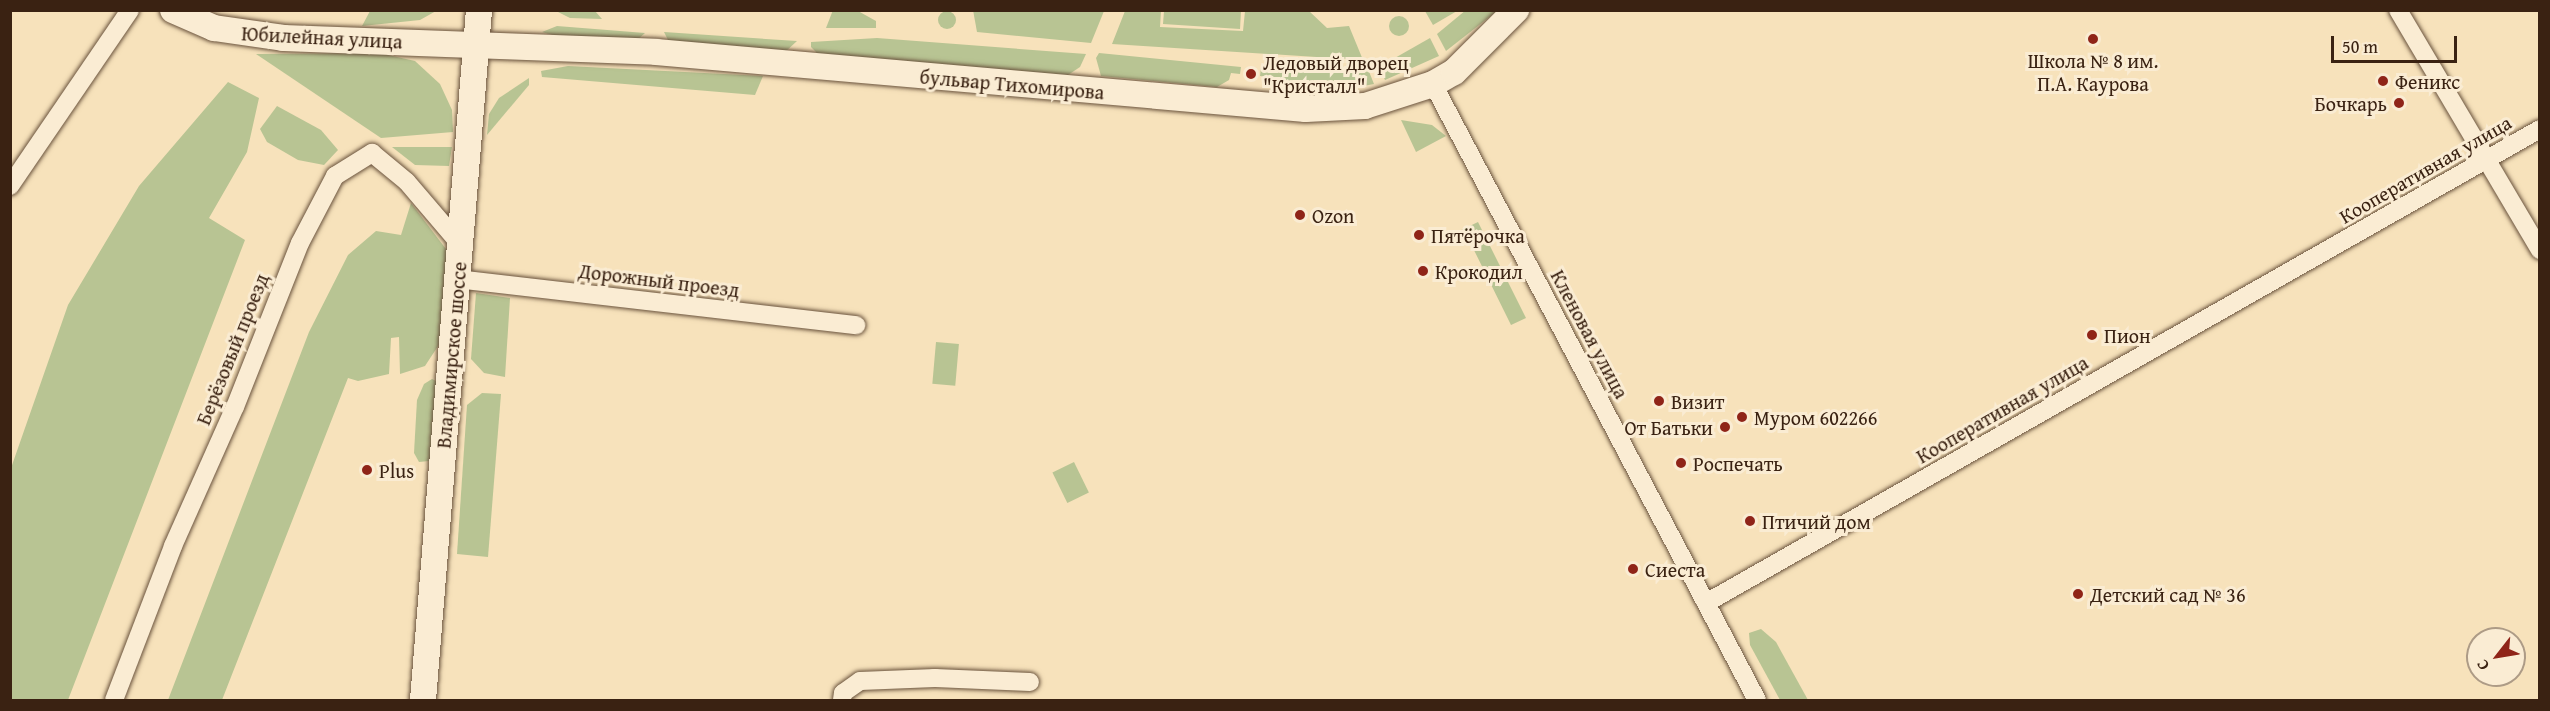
<!DOCTYPE html>
<meta charset="utf-8">
<style>
body{margin:0}
#map{position:relative;width:2550px;height:711px;overflow:hidden;background:#f7e2bb;font-family:"Gentium Book Plus",serif}
div>[style]{position:absolute}
.green>*{inset:0;background:#b8c493;transform-origin:0 0}
.round{border-radius:50%}
.roads{filter:drop-shadow(0 0 2px #69523c) drop-shadow(0 0 2px #69523c)}
.street>*{height:18px;margin:-9px;padding:0 9px;transform-origin:9px;border-radius:9px;background:#faecd3}
.secondary>*{height:26px;margin:-13px;padding:0 13px;transform-origin:13px;border-radius:13px;background:#faecd3}
.dots>*{width:16px;height:16px;translate:-50% -50%;box-sizing:border-box;border:3px solid #faecd3;border-radius:50%}
span{translate:-50% -50%;white-space:nowrap;text-align:center;line-height:1.15;-webkit-text-stroke:6px #faecd3;paint-order:stroke}
.street-label{font-size:20px;color:#3a2212}
.poi-label{font-size:20px;color:#3a2212}
.left{translate:0 -50%;text-align:left}
.right{translate:-100% -50%;text-align:right}
.frame{position:absolute;inset:0;border:12px solid #3a2212;pointer-events:none}
.north{position:absolute;left:2466px;top:627px;width:60px;height:60px;box-sizing:border-box;background:#faecd3;border:2px solid #ad9b86;border-radius:50%;rotate:239deg;font-size:16px;font-weight:700;line-height:24px;text-align:center;color:#3a2212}
.north::after{content:'';display:block;margin:auto;width:21px;height:27px;background:#8f2418;clip-path:polygon(50% 0,100% 100%,50% 72%,0 100%)}
.scale{position:absolute;left:2331px;top:36px;width:126px;height:27px;box-sizing:border-box;border:3px solid #3a2212;border-top:0;padding-left:8px;font-size:18px;line-height:21px;white-space:nowrap;color:#3a2212;-webkit-text-stroke:4px #faecd3;paint-order:stroke}
</style>
<div id="map">
<div class="green">
<i style="clip-path:polygon(833px 10px,858px 11px,876px 21px,876px 28px,826px 28px)"></i>
<i style="clip-path:polygon(973px 10px,1104px 10px,1104px 11px,1091px 43px,977px 32px)"></i>
<i style="clip-path:polygon(1466px 10px,1497px 11px,1446px 51px,1437px 34px)"></i>
<i class="round" style="left:938px;top:11px;width:18px;height:18px"></i>
<i style="clip-path:polygon(370px 11px,370px 10px,436px 11px,420px 20px,362px 26px)"></i>
<i style="clip-path:polygon(556px 11px,595px 11px,602px 19px,570px 18px)"></i>
<i style="clip-path:polygon(1125px 11px,1161px 11px,1160px 27px,1243px 31px,1245px 11px,1309px 11px,1327px 28px,1349px 26px,1363px 60px,1112px 44px)"></i>
<i style="clip-path:polygon(1164px 11px,1241px 11px,1240px 29px,1163px 24px)"></i>
<i style="clip-path:polygon(1425px 11px,1457px 11px,1433px 25px)"></i>
<i class="round" style="left:1389px;top:16px;width:20px;height:20px"></i>
<i style="clip-path:polygon(557px 26px,645px 33px,636px 41px,563px 38px,542px 32px)"></i>
<i style="clip-path:polygon(664px 32px,797px 41px,784px 53px,669px 42px)"></i>
<i style="clip-path:polygon(877px 38px,1086px 54px,1080px 67px,1068px 75px,819px 55px,811px 47px,811px 42px)"></i>
<i style="clip-path:polygon(1430px 38px,1439px 56px,1385px 80px,1379px 67px)"></i>
<i style="clip-path:polygon(379px 53px,415px 61px,440px 84px,452px 110px,453px 132px,381px 138px,256px 54px)"></i>
<i style="clip-path:polygon(1099px 53px,1241px 67px,1240px 74px,1231px 73px,1229px 80px,1217px 87px,1101px 76px,1096px 58px)"></i>
<i style="clip-path:polygon(568px 66px,763px 76px,755px 95px,542px 77px,541px 71px)"></i>
<i style="clip-path:polygon(1261px 67px,1368px 69px,1374px 84px,1342px 90px,1279px 93px,1269px 77px,1260px 76px)"></i>
<i style="clip-path:polygon(529px 78px,529px 85px,487px 135px,489px 114px,499px 98px)"></i>
<i style="clip-path:polygon(228px 82px,259px 98px,247px 152px,209px 218px,245px 240px,68px 700px,11px 700px,11px 468px,68px 305px,139px 186px)"></i>
<i style="clip-path:polygon(277px 106px,321px 130px,338px 150px,324px 165px,298px 160px,267px 142px,260px 129px)"></i>
<i style="clip-path:polygon(1401px 120px,1432px 125px,1446px 136px,1416px 152px)"></i>
<i style="clip-path:polygon(392px 147px,452px 147px,449px 166px,415px 165px)"></i>
<i style="clip-path:polygon(411px 203px,449px 253px,444px 337px,425px 366px,400px 374px,399px 337px,391px 338px,389px 374px,358px 381px,348px 378px,222px 700px,168px 700px,309px 332px,348px 255px,376px 231px,401px 235px)"></i>
<i style="clip-path:polygon(1478px 222px,1526px 318px,1511px 325px,1469px 240px,1458px 244px,1453px 234px)"></i>
<i style="clip-path:polygon(476px 293px,510px 298px,505px 377px,484px 373px,471px 359px)"></i>
<i style="left:936px;top:342px;width:23px;height:42px;rotate:5deg"></i>
<i style="clip-path:polygon(432px 379px,438px 382px,434px 456px,429px 461px,419px 462px,414px 453px,417px 400px,424px 384px)"></i>
<i style="clip-path:polygon(482px 393px,501px 394px,488px 557px,457px 554px,467px 405px)"></i>
<i style="left:1074px;top:462px;width:34px;height:24px;rotate:64deg"></i>
<i style="clip-path:polygon(1761px 629px,1776px 642px,1808px 700px,1780px 700px,1750px 645px,1749px 633px)"></i>
</div>
<div class="roads">
<div class="street">
<i style="left:2398px;top:10px;width:279px;rotate:59.4deg"></i>
<i style="left:1433px;top:84px;width:696px;rotate:62.26deg"></i>
<i style="left:10px;top:186px;width:213px;rotate:-55.7deg"></i>
<i style="left:457px;top:279px;width:402px;rotate:6.6deg"></i>
<i style="left:1706px;top:603px;width:959px;rotate:-29.61deg"></i>
<i style="left:114px;top:700px;width:165px;rotate:-69deg"></i>
<i style="left:173px;top:546px;width:152px;rotate:-66deg"></i>
<i style="left:235px;top:407px;width:176px;rotate:-68.4deg"></i>
<i style="left:300px;top:243px;width:76px;rotate:-62.4deg"></i>
<i style="left:335px;top:176px;width:44px;rotate:-31.9deg"></i>
<i style="left:372px;top:153px;width:45px;rotate:39.6deg"></i>
<i style="left:407px;top:182px;width:82px;rotate:49.5deg"></i>
<i style="left:842px;top:700px;width:7px;rotate:-82deg"></i>
<i style="left:843px;top:693px;width:21px;rotate:-35deg"></i>
<i style="left:860px;top:681px;width:75px;rotate:-2.3deg"></i>
<i style="left:935px;top:678px;width:95px;rotate:2.4deg"></i>
</div>
<div class="secondary">
<i style="left:173px;top:10px;width:45px;rotate:23.7deg"></i>
<i style="left:214px;top:28px;width:70px;rotate:8.2deg"></i>
<i style="left:283px;top:38px;width:373px;rotate:2.1deg"></i>
<i style="left:656px;top:52px;width:652px;rotate:5.01deg"></i>
<i style="left:1306px;top:109px;width:59px;rotate:-2.9deg"></i>
<i style="left:1365px;top:106px;width:71px;rotate:-17.9deg"></i>
<i style="left:1433px;top:84px;width:24px;rotate:-30deg"></i>
<i style="left:1454px;top:72px;width:88px;rotate:-45deg"></i>
<i style="left:423px;top:700px;width:692px;rotate:-85.36deg"></i>
</div>
</div>
<div class="dots">
<i style="left:2093px;top:39px;background:#8f2418"></i>
<i style="left:1251px;top:74px;background:#8f2418"></i>
<i style="left:2383px;top:81px;background:#8f2418"></i>
<i style="left:2399px;top:103px;background:#8f2418"></i>
<i style="left:1300px;top:215px;background:#8f2418"></i>
<i style="left:1419px;top:235px;background:#8f2418"></i>
<i style="left:1423px;top:271px;background:#8f2418"></i>
<i style="left:2092px;top:335px;background:#8f2418"></i>
<i style="left:1659px;top:401px;background:#8f2418"></i>
<i style="left:1742px;top:417px;background:#8f2418"></i>
<i style="left:1725px;top:427px;background:#8f2418"></i>
<i style="left:1681px;top:463px;background:#8f2418"></i>
<i style="left:367px;top:470px;background:#8f2418"></i>
<i style="left:1750px;top:521px;background:#8f2418"></i>
<i style="left:1633px;top:569px;background:#8f2418"></i>
<i style="left:2078px;top:594px;background:#8f2418"></i>
</div>
<div class="street-label">
<span style="left:322px;top:37px;rotate:3deg">Юбилейная улица</span>
<span style="left:1012px;top:84px;rotate:5deg">бульвар Тихомирова</span>
<span style="left:2425px;top:169px;rotate:-30deg">Кооперативная улица</span>
<span style="left:659px;top:280px;rotate:7deg">Дорожный проезд</span>
<span style="left:1590px;top:334px;rotate:62deg">Кленовая улица</span>
<span style="left:232px;top:349px;rotate:-68deg">Берёзовый проезд</span>
<span style="left:451px;top:355px;rotate:-85deg">Владимирское шоссе</span>
<span style="left:2002px;top:409px;rotate:-30deg">Кооперативная улица</span>
</div>
<div class="poi-label">
<span style="left:2093px;top:72px">Школа № 8 им.<br>П.А. Каурова</span>
<span class="left" style="left:1263px;top:74px">Ледовый дворец<br>"Кристалл"</span>
<span class="left" style="left:2395px;top:81px">Феникс</span>
<span class="right" style="left:2387px;top:103px">Бочкарь</span>
<span class="left" style="left:1312px;top:215px">Ozon</span>
<span class="left" style="left:1431px;top:235px">Пятёрочка</span>
<span class="left" style="left:1435px;top:271px">Крокодил</span>
<span class="left" style="left:2104px;top:335px">Пион</span>
<span class="left" style="left:1671px;top:401px">Визит</span>
<span class="left" style="left:1754px;top:417px">Муром 602266</span>
<span class="right" style="left:1713px;top:427px">От Батьки</span>
<span class="left" style="left:1693px;top:463px">Роспечать</span>
<span class="left" style="left:379px;top:470px">Plus</span>
<span class="left" style="left:1762px;top:521px">Птичий дом</span>
<span class="left" style="left:1645px;top:569px">Сиеста</span>
<span class="left" style="left:2090px;top:594px">Детский сад № 36</span>
</div>
<div class="frame"></div>
<div class="north">С</div>
<div class="scale">50 m</div>
</div>
